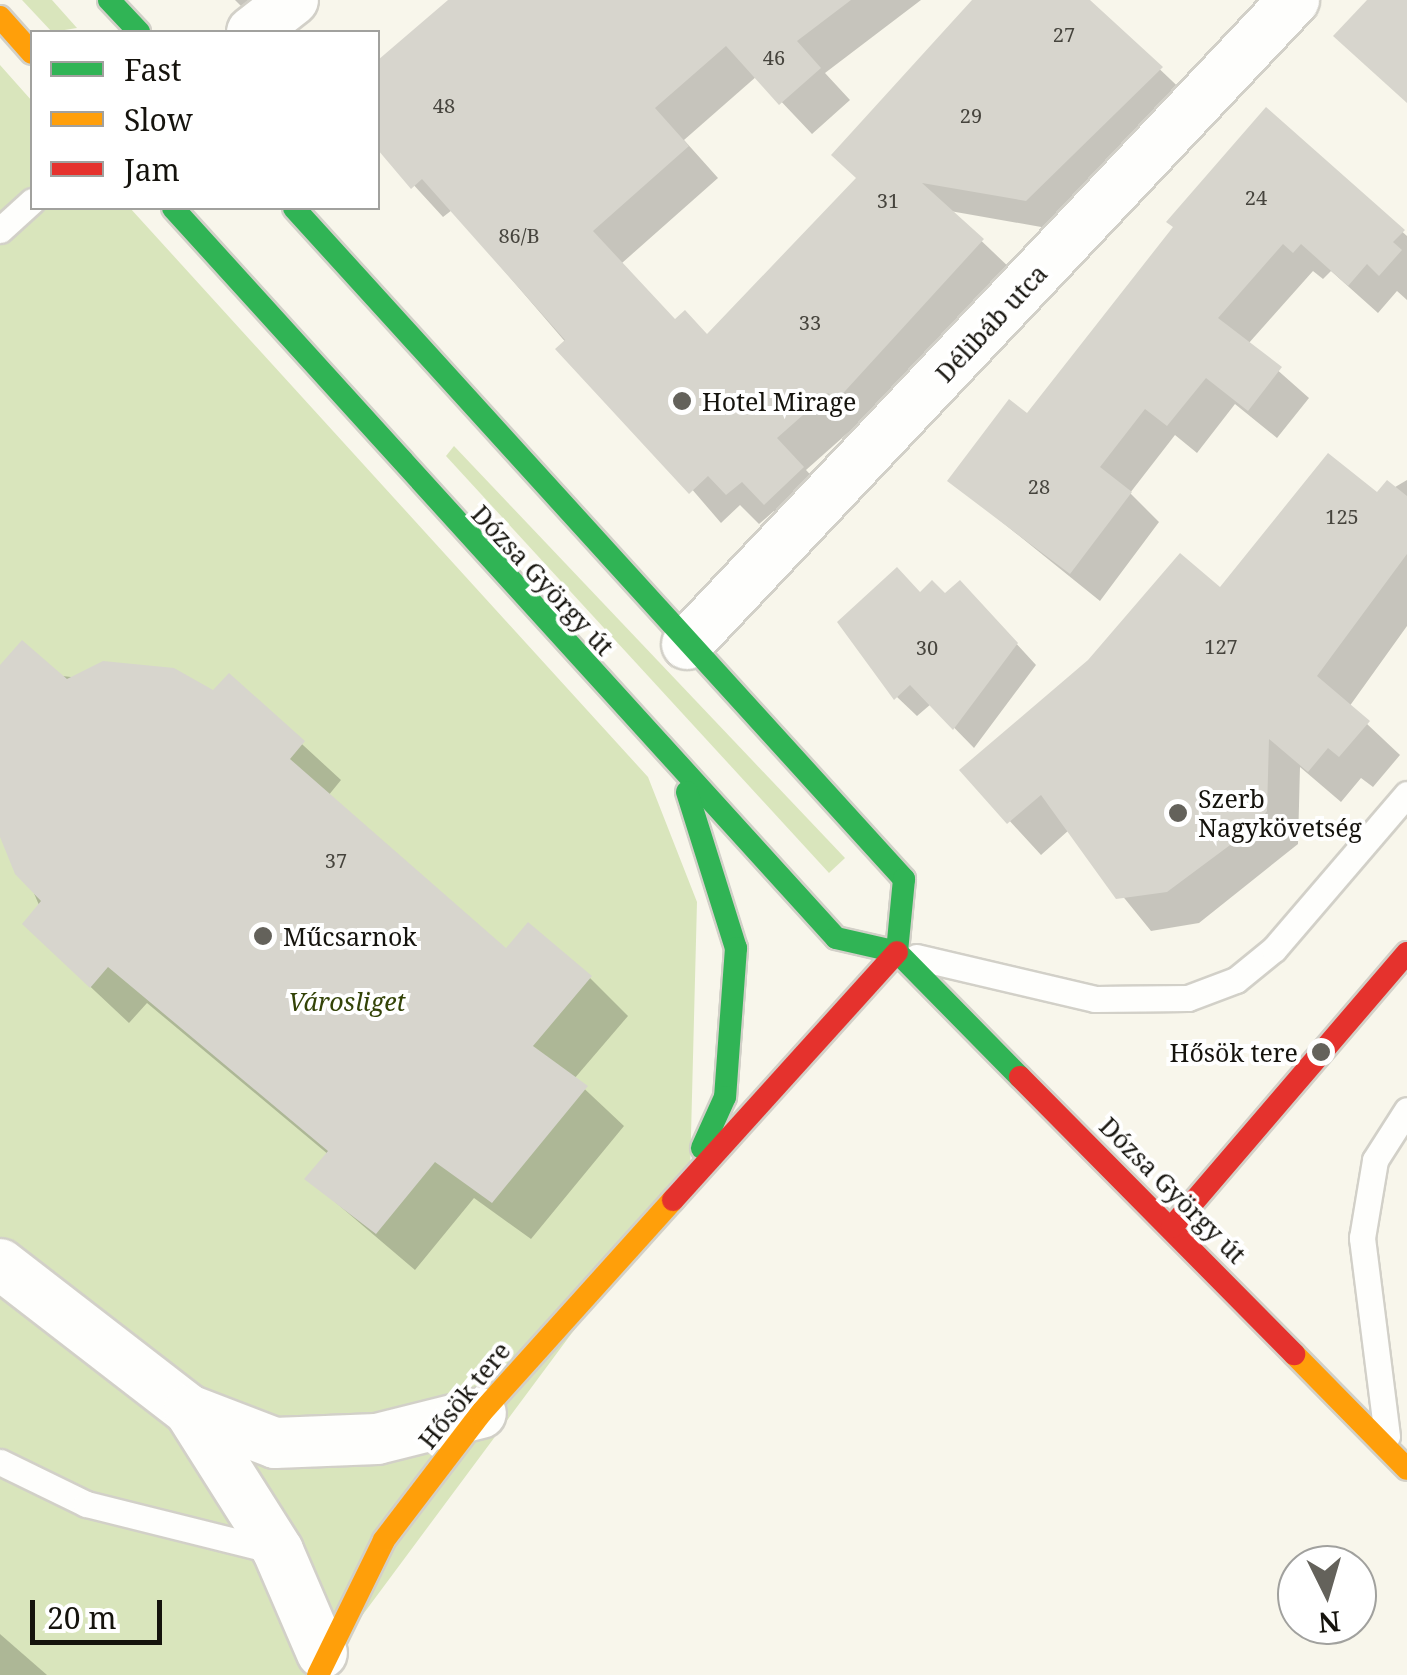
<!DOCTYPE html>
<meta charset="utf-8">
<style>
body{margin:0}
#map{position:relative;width:1407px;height:1675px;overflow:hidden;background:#f8f6eb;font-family:"Noto Serif",serif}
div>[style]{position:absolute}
.green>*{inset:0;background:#d9e5bc}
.shadow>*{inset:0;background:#0003}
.building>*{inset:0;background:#d7d5cd}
.roads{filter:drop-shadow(2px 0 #d2d0c8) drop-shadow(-2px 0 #d2d0c8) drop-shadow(0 2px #d2d0c8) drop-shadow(0 -2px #d2d0c8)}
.lane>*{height:25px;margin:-12.5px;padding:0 12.5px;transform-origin:12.5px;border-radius:12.5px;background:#fefefc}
.street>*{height:50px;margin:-25px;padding:0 25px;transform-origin:25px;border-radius:25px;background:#fefefc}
.fast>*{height:22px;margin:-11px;padding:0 11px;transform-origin:11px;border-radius:11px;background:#30b455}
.slow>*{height:22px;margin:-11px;padding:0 11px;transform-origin:11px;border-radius:11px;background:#ff9f0a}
.jam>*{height:22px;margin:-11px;padding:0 11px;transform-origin:11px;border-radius:11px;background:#e5322d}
.dots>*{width:28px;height:28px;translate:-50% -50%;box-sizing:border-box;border:5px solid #fff;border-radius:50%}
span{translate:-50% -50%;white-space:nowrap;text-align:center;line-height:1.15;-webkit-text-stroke:8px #fff;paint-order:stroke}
.number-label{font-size:20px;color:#46443d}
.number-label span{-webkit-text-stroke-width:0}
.street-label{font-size:25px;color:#15130d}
.poi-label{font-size:25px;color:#15130d}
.left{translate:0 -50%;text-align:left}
.right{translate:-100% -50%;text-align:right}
.park-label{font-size:25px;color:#334307;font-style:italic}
.legend{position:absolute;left:30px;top:30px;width:350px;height:180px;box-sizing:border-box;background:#fff;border:2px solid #a1a19e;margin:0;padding:12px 18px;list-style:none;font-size:30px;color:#15130d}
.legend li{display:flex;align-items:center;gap:20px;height:50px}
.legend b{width:50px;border:2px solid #a1a19e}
.north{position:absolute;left:1277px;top:1545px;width:100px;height:100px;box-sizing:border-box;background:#fff;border:2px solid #a1a19e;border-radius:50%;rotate:175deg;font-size:28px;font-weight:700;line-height:40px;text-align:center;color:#15130d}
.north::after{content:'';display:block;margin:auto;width:35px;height:45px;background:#64625b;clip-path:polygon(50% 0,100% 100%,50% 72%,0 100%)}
.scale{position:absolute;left:30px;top:1600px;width:132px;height:45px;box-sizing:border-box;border:5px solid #15130d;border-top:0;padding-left:12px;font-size:30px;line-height:35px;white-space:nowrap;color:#15130d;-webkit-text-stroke:8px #fff;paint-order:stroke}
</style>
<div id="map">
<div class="green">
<div style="clip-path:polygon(22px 0,52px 0,77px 28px,52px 32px)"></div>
<div style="clip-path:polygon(0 65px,32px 101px,32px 208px,130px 208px,648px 777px,697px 902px,690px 1174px,318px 1675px,0 1675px)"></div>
<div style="clip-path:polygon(454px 446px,845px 858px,829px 873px,446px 456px)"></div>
</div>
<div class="shadow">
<div style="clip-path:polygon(235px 0,277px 0,254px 19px)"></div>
<div style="clip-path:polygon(452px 0,921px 0,825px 73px,850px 100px,812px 134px,757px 76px,684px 140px,718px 178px,622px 263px,676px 322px,708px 337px,858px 179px,975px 0,1087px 0,1191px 99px,1058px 230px,950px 211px,1013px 271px,868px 429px,860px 422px,806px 470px,833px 499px,796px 533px,774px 511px,759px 524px,740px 505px,721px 523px,452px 210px,443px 217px,378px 146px,378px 63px)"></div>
<div style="clip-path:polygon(1266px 111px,1407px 236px,1407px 300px,1397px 291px,1378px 313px,1331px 271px,1323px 279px,1313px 271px,1248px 344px,1309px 398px,1277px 438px,1235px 404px,1197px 453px,1175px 435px,1130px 493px,1159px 522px,1100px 601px,951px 481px,1027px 416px)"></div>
<div style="clip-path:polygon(1407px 480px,1407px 626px,1349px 707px,1400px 755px,1373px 787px,1361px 778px,1341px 802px,1300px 767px,1298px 844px,1199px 923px,1151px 931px,1069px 830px,1041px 855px,963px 770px,1221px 590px)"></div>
<div style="clip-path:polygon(921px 595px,979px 603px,1036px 665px,974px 748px,931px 704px,917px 716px,897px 697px)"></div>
<div style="clip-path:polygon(0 669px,213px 693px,229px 677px,341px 780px,328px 796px,506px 952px,590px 978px,628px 1016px,574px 1079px,624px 1126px,531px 1239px,474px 1198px,415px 1270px,308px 1179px,329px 1155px,147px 1003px,129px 1023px,63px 961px,0 814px)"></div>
<div style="clip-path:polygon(0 1634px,47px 1675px,0 1675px)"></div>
</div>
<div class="building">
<div style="clip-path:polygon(448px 0,851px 0,797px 41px,821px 68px,779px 105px,726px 46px,655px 108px,689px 146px,593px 231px,675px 319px,685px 310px,707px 334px,856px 178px,831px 155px,972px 0,1090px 0,1163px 67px,1026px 201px,922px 183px,984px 239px,836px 401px,828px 393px,777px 438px,804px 467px,764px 505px,742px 482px,726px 495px,708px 476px,689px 494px,555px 349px,565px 340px,422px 179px,411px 189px,378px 150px,378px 60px)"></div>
<div style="clip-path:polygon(1367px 0,1407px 0,1407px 103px,1333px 36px)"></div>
<div style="clip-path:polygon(1266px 107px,1405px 230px,1393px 242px,1402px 250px,1379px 276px,1367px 264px,1348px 286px,1301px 244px,1293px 253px,1283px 244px,1218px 318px,1282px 367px,1248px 411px,1206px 378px,1167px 426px,1145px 409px,1100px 467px,1132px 492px,1070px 574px,947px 481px,1009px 399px,1027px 413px,1173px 227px,1166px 222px)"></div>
<div style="clip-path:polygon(1328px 453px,1377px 492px,1387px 480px,1407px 496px,1407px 554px,1317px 676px,1370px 721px,1339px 757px,1328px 748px,1308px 772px,1269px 739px,1267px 811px,1257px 825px,1167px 892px,1116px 899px,1041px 795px,1007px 824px,959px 770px,1088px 660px,1180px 553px,1220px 587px)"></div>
<div style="clip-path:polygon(897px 567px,920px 592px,932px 580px,945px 593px,960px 580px,1018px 643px,953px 730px,910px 685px,894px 700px,837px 622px)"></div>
<div style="clip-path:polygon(22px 640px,67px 679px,103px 661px,174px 668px,213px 690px,229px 673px,305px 741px,290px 759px,506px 948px,528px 922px,592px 976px,533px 1046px,588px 1086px,492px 1203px,435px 1162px,376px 1234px,304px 1179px,328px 1151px,108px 967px,90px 988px,22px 924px,41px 901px,15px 874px,0 837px,0 665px)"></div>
</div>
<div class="roads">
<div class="lane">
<div style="left:0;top:230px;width:43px;rotate:-42.2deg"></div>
<div style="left:916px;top:957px;width:184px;rotate:13.2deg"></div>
<div style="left:1095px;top:999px;width:93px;rotate:-0.6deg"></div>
<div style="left:1188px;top:998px;width:51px;rotate:-20.6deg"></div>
<div style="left:1236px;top:980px;width:49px;rotate:-39.2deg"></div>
<div style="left:1274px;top:949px;width:204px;rotate:-49.4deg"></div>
<div style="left:1387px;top:1436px;width:200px;rotate:-97.2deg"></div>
<div style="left:1362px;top:1238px;width:79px;rotate:-80.5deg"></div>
<div style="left:1375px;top:1160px;width:59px;rotate:-57.4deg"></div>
<div style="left:0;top:1462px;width:96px;rotate:26deg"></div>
<div style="left:86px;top:1504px;width:194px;rotate:14deg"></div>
</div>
<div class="street">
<div style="left:252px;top:32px;width:52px;rotate:-38deg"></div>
<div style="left:687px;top:644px;width:885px;rotate:-46.69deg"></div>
<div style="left:0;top:1264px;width:239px;rotate:37.7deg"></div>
<div style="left:189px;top:1410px;width:92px;rotate:21deg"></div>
<div style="left:275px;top:1443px;width:102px;rotate:-2.2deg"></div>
<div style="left:377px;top:1439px;width:107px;rotate:-14deg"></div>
<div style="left:189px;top:1410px;width:167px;rotate:57.7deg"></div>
<div style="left:278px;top:1551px;width:111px;rotate:66.7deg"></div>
</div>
<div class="fast">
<div style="left:109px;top:0;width:44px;rotate:46.8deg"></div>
<div style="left:173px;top:208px;width:986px;rotate:47.75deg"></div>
<div style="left:836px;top:938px;width:63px;rotate:12.9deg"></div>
<div style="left:897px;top:952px;width:175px;rotate:45.5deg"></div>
<div style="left:294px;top:208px;width:907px;rotate:47.73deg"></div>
<div style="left:904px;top:879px;width:73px;rotate:95.5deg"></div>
<div style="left:687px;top:792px;width:164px;rotate:72.6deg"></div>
<div style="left:736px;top:948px;width:149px;rotate:94.2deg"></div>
<div style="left:725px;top:1097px;width:56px;rotate:114.3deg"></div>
</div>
<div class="slow">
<div style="left:0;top:17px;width:48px;rotate:48.4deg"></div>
<div style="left:1294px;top:1354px;width:161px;rotate:45.5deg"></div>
<div style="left:318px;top:1675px;width:150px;rotate:-63.9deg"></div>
<div style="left:384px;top:1540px;width:160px;rotate:-52.6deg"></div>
<div style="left:481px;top:1413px;width:287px;rotate:-48deg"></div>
</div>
<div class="jam">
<div style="left:1020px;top:1077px;width:390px;rotate:45.3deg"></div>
<div style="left:673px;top:1200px;width:334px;rotate:-47.9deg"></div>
<div style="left:1172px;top:1227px;width:361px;rotate:-49.4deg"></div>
</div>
</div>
<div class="dots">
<div style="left:682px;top:401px;background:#64625b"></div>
<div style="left:1178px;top:813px;background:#64625b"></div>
<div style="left:263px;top:936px;background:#64625b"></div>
<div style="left:1321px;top:1052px;background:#64625b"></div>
</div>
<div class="number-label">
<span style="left:1064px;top:34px">27</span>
<span style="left:774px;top:57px">46</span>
<span style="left:444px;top:105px">48</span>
<span style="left:971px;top:115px">29</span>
<span style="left:1256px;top:197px">24</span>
<span style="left:888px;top:200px">31</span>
<span style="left:519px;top:235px">86/B</span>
<span style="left:810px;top:322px">33</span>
<span style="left:1039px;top:486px">28</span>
<span style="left:1342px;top:516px">125</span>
<span style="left:1221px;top:646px">127</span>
<span style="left:927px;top:647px">30</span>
<span style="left:336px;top:860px">37</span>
</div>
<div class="street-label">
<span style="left:991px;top:323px;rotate:-47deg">Délibáb utca</span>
<span style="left:543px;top:580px;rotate:47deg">Dózsa György út</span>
<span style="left:1173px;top:1190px;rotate:45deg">Dózsa György út</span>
<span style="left:464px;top:1395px;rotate:-51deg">Hősök tere</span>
</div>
<div class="poi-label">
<span class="left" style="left:702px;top:401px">Hotel Mirage</span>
<span class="left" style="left:1198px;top:813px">Szerb<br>Nagykövetség</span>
<span class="left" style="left:283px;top:936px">Műcsarnok</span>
<span class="right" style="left:1298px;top:1052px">Hősök tere</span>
</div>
<div class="park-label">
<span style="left:347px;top:1001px">Városliget</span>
</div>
<ul class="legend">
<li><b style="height:12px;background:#30b455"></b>Fast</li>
<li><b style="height:12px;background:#ff9f0a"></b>Slow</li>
<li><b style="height:12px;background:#e5322d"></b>Jam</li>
</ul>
<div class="north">N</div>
<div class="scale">20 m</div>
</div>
